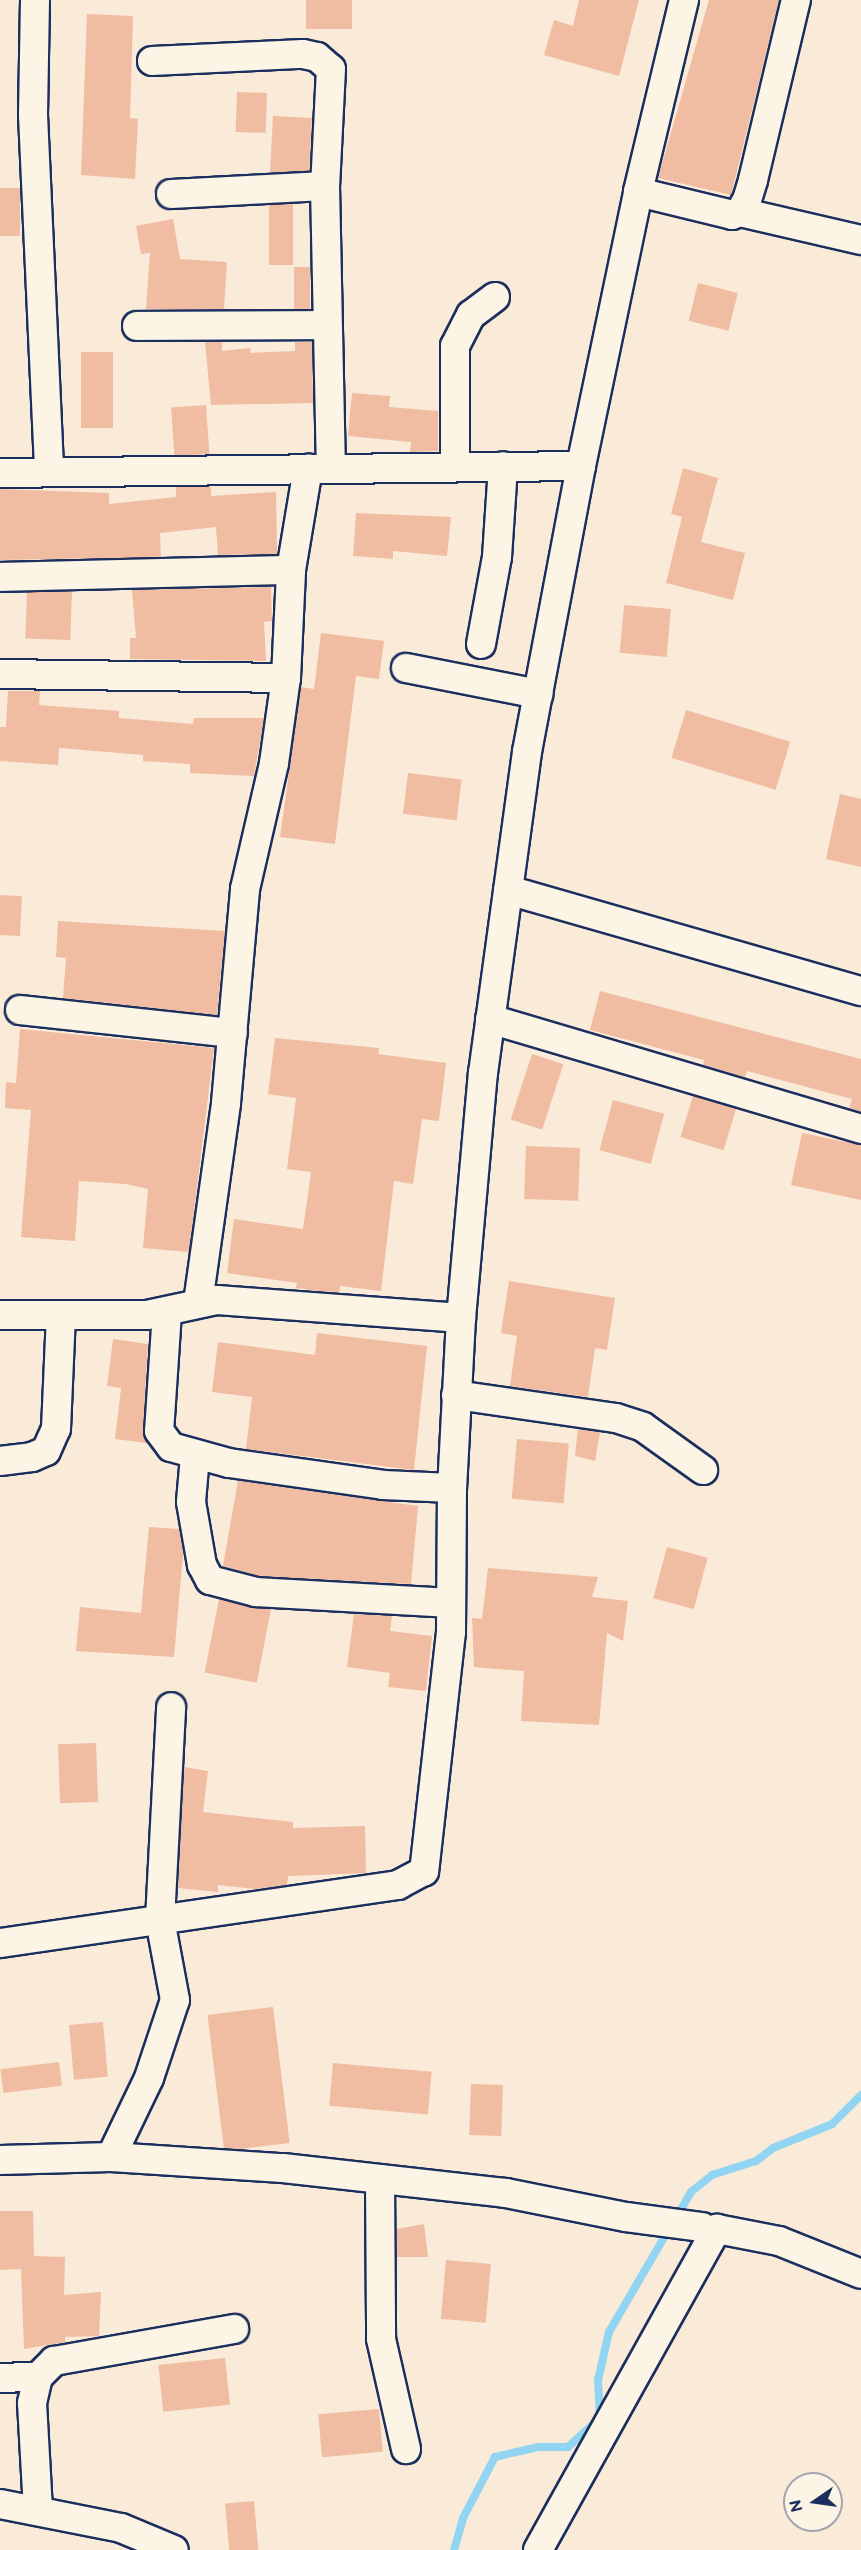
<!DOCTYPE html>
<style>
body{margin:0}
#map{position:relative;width:861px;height:2550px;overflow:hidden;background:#faead8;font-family:"Balsamiq Sans",sans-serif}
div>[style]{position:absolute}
.stream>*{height:8px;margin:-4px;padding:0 4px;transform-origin:4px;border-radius:4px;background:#92d5f3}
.building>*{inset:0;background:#f0bca2;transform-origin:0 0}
.roads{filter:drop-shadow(2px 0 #1b2f5e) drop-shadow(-2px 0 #1b2f5e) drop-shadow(0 2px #1b2f5e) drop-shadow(0 -2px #1b2f5e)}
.minor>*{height:28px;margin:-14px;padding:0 14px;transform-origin:14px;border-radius:14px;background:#fcf5e5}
span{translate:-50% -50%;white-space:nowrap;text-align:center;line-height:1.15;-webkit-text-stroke:6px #fcf5e5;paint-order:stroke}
.north{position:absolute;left:783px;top:2472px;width:60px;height:60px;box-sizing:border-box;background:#fcf5e5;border:2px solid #a2a6af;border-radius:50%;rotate:257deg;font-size:16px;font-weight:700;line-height:24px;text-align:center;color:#1b2f5e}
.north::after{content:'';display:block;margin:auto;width:21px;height:27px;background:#1b2f5e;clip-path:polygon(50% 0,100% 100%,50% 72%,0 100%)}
</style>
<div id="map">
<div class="stream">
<div style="left:676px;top:2218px;width:30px;rotate:-60deg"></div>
<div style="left:691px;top:2192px;width:27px;rotate:-39deg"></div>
<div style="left:712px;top:2175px;width:46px;rotate:-17.7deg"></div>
<div style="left:756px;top:2161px;width:21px;rotate:-37deg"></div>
<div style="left:773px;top:2148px;width:64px;rotate:-22.1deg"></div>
<div style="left:832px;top:2124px;width:41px;rotate:-45deg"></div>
<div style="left:454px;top:2550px;width:33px;rotate:-74deg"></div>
<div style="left:463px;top:2518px;width:69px;rotate:-62.3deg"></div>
<div style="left:495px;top:2457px;width:44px;rotate:-13.1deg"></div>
<div style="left:538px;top:2447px;width:30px"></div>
<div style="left:568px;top:2447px;width:43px;rotate:-42.2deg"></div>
<div style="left:600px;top:2418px;width:38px;rotate:-93deg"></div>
<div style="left:598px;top:2380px;width:49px;rotate:-77.1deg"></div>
<div style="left:609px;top:2332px;width:119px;rotate:-59.8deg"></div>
</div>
<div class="building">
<div style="left:306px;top:0;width:46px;height:29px"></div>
<div style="clip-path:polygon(579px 0,639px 0,619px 76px,544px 55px,554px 20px,573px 26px)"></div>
<div style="clip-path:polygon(709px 0,779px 0,731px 195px,658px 178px)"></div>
<div style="clip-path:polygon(87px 14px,133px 16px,130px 118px,138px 119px,135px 179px,81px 175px)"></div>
<div style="left:237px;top:92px;width:30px;height:40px;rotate:2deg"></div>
<div style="left:273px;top:116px;width:39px;height:56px;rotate:3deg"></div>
<div style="left:0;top:188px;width:20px;height:48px"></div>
<div style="left:293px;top:204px;width:61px;height:24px;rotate:90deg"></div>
<div style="clip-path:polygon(173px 219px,180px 259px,227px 262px,224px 309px,146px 309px,150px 253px,141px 254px,136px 226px)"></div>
<div style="left:294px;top:267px;width:16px;height:42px"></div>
<div style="left:698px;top:283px;width:41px;height:39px;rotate:14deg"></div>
<div style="clip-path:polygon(205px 342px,222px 342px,222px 351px,250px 348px,251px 353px,295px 351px,295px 342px,312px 342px,313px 403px,211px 405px)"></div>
<div style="left:81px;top:352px;width:32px;height:76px"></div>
<div style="clip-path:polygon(352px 393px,390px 396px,389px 407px,438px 411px,438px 451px,410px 452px,411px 442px,348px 436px)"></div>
<div style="left:206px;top:405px;width:49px;height:35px;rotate:86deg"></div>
<div style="clip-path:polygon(683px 468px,718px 478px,701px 542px,745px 553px,733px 600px,666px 583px,682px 517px,671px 514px)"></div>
<div style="clip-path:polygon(176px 487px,211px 487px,211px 496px,276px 492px,277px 554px,218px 555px,216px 527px,160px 533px,161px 557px,0 560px,0 489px,109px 493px,109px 504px,176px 497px)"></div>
<div style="clip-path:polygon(356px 513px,451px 517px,447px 556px,393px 551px,393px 559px,353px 556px)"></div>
<div style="clip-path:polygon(271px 587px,272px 621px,264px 622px,266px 661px,130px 659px,130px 638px,136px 638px,132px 590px)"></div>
<div style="left:72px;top:592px;width:48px;height:45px;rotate:92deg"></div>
<div style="left:624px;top:605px;width:47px;height:48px;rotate:5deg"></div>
<div style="clip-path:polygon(321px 633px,384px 641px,379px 679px,356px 676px,335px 844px,280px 837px,301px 687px,314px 689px)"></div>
<div style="clip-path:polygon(8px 691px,40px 691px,39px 705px,119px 711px,119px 718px,193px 724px,194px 718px,264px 718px,254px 776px,190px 773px,190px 764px,143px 761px,143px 755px,59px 748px,58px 765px,0 761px,0 727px,6px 727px)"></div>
<div style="left:686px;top:710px;width:109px;height:50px;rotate:17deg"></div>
<div style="left:408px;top:773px;width:54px;height:41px;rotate:7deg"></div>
<div style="clip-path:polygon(840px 794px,861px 799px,861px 867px,826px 859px)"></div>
<div style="left:0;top:895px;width:22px;height:40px;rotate:3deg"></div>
<div style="clip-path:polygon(58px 921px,225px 931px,217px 1015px,63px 998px,66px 958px,56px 957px)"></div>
<div style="clip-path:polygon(600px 991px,861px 1059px,861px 1112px,849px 1108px,852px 1099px,747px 1071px,745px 1077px,703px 1065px,704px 1060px,590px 1030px)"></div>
<div style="clip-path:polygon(20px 1029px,214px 1048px,189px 1252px,143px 1248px,148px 1189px,126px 1184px,79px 1181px,75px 1241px,21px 1237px,31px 1110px,5px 1108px,6px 1082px,16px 1083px)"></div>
<div style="clip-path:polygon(275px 1038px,379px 1048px,378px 1054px,446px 1063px,439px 1121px,422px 1119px,413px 1184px,394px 1181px,381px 1291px,340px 1286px,339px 1292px,320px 1291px,296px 1288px,297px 1283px,227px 1273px,234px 1219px,303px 1229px,311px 1172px,287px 1169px,296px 1098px,268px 1094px)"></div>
<div style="left:532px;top:1054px;width:33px;height:69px;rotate:18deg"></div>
<div style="left:693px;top:1096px;width:45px;height:43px;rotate:17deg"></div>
<div style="left:613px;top:1100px;width:53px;height:52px;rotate:15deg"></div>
<div style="clip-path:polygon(802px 1133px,861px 1145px,861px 1200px,791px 1185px)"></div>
<div style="left:526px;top:1146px;width:54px;height:53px;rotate:2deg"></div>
<div style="clip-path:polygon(509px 1281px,615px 1298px,607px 1350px,595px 1348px,588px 1397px,510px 1386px,517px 1336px,501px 1333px)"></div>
<div style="clip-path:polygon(317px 1333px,427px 1346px,414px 1470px,246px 1449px,252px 1397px,212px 1392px,218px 1342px,315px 1355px)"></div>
<div style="clip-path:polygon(113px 1339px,148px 1344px,143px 1430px,147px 1443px,115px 1439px,121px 1388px,107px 1386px)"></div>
<div style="clip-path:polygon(578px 1429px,600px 1432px,595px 1461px,575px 1456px)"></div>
<div style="left:517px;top:1439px;width:52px;height:60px;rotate:5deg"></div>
<div style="clip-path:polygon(238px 1481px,418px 1506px,411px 1584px,259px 1576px,223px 1566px)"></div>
<div style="clip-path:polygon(149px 1527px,179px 1529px,183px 1554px,174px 1657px,76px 1651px,80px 1607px,141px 1613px)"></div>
<div style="left:667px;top:1547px;width:42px;height:53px;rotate:15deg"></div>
<div style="clip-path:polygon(488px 1568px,598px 1577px,592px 1597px,628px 1601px,623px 1641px,607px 1633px,599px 1725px,521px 1721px,524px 1671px,474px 1667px,472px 1618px,482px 1619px)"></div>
<div style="left:219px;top:1599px;width:53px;height:75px;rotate:11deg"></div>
<div style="clip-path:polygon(354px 1614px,392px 1616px,390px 1631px,432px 1636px,426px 1691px,388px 1687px,390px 1673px,347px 1667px)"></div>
<div style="left:96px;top:1743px;width:59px;height:38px;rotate:88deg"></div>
<div style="clip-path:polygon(184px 1767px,208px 1771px,203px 1812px,293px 1822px,293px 1828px,365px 1826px,366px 1873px,288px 1876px,287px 1885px,255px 1889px,218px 1885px,218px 1892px,178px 1888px)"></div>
<div style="left:273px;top:2007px;width:137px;height:66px;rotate:83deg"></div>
<div style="left:103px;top:2022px;width:55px;height:34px;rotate:85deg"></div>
<div style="left:59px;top:2062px;width:24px;height:59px;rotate:83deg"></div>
<div style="left:333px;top:2063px;width:99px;height:43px;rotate:5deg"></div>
<div style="left:471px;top:2084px;width:32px;height:51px;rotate:2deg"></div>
<div style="clip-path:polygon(0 2211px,33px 2211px,34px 2256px,65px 2257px,64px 2295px,101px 2292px,99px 2336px,65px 2337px,65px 2342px,24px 2349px,21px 2269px,0 2270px)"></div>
<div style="clip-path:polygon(424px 2224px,428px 2257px,397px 2257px,397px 2229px)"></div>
<div style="left:446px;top:2260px;width:45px;height:59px;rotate:5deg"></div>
<div style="left:225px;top:2358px;width:47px;height:67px;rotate:84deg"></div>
<div style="left:379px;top:2409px;width:43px;height:61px;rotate:85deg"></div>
<div style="left:254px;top:2501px;width:49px;height:29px;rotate:85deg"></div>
</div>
<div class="roads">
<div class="minor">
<div style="left:35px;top:0;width:115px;rotate:91deg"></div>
<div style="left:33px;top:115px;width:357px;rotate:87.4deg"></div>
<div style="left:684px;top:0;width:197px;rotate:103.5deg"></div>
<div style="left:638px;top:192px;width:97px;rotate:13.7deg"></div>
<div style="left:732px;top:215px;width:9px;rotate:-21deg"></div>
<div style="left:740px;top:212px;width:14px;rotate:-60deg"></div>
<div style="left:747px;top:200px;width:21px;rotate:-73deg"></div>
<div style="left:753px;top:180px;width:185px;rotate:-76.6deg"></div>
<div style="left:152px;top:61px;width:151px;rotate:-2.7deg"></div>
<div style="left:303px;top:54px;width:14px;rotate:12deg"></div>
<div style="left:317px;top:57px;width:18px;rotate:41deg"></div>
<div style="left:331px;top:69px;width:117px;rotate:92.9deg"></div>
<div style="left:325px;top:186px;width:282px;rotate:88.8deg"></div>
<div style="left:171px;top:194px;width:154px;rotate:-3deg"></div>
<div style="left:740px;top:212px;width:124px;rotate:13deg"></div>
<div style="left:137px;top:326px;width:190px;rotate:-0.3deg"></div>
<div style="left:581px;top:466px;width:280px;rotate:-78.2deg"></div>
<div style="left:455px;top:467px;width:121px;rotate:-90deg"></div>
<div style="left:455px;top:346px;width:35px;rotate:-63deg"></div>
<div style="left:471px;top:315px;width:30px;rotate:-37deg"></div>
<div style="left:0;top:473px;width:581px;rotate:-0.69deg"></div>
<div style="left:581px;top:466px;width:291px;rotate:100.7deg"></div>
<div style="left:527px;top:752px;width:323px;rotate:97.8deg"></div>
<div style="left:483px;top:1072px;width:247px;rotate:95.1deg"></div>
<div style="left:461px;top:1318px;width:170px;rotate:93deg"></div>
<div style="left:452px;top:1488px;width:144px;rotate:90.4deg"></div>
<div style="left:451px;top:1632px;width:241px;rotate:96.4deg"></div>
<div style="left:424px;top:1871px;width:30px;rotate:152deg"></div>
<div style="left:398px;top:1885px;width:402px;rotate:171.7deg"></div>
<div style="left:0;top:577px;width:291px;rotate:-1.4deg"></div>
<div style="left:481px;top:644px;width:88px;rotate:-79.6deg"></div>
<div style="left:497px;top:557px;width:91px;rotate:-86.2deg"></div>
<div style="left:406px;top:668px;width:135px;rotate:11.1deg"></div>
<div style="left:0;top:674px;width:286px;rotate:0.8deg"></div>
<div style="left:508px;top:890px;width:367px;rotate:16deg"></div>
<div style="left:20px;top:1010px;width:214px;rotate:6.2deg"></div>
<div style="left:490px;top:1019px;width:387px;rotate:16.5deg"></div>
<div style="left:198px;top:1303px;width:202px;rotate:-82deg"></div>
<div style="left:226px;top:1103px;width:215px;rotate:-84.9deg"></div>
<div style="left:245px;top:889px;width:129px;rotate:-77deg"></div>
<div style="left:274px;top:763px;width:86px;rotate:-82deg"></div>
<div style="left:286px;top:678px;width:108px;rotate:-87.3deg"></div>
<div style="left:291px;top:570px;width:103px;rotate:-80.5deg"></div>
<div style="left:167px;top:1312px;width:119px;rotate:93.8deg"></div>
<div style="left:159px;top:1431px;width:20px;rotate:53deg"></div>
<div style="left:171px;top:1447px;width:60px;rotate:15.4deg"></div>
<div style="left:229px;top:1463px;width:156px;rotate:8.1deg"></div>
<div style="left:383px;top:1485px;width:69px;rotate:2.5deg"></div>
<div style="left:0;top:1315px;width:147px"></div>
<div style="left:147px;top:1315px;width:72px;rotate:-12.1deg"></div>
<div style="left:217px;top:1300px;width:245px;rotate:4.2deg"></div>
<div style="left:456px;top:1395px;width:162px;rotate:8.2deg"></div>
<div style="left:616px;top:1418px;width:28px;rotate:18deg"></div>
<div style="left:643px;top:1427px;width:74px;rotate:35.6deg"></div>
<div style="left:195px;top:1456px;width:46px;rotate:95deg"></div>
<div style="left:191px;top:1502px;width:64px;rotate:80.1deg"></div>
<div style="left:202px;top:1565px;width:17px;rotate:62deg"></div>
<div style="left:210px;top:1580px;width:48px;rotate:14.6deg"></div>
<div style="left:256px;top:1592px;width:195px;rotate:3.2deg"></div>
<div style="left:0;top:1461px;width:32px;rotate:-7deg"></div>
<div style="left:32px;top:1457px;width:15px;rotate:-23deg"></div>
<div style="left:46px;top:1451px;width:24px;rotate:-66deg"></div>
<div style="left:56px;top:1429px;width:113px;rotate:-87.5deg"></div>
<div style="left:111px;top:2157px;width:88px;rotate:-64.3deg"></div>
<div style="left:149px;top:2078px;width:82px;rotate:-71.6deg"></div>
<div style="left:175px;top:2000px;width:81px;rotate:-100.6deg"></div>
<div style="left:160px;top:1920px;width:213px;rotate:-87deg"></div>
<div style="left:0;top:2160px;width:111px;rotate:-1.5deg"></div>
<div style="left:111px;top:2157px;width:172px;rotate:3.7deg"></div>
<div style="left:283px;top:2168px;width:224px;rotate:6.4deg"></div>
<div style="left:506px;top:2193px;width:122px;rotate:11.3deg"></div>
<div style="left:626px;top:2217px;width:77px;rotate:7.5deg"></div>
<div style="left:380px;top:2179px;width:160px;rotate:89.6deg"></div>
<div style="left:381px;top:2339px;width:113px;rotate:77.2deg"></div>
<div style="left:0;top:2378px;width:38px;rotate:-2deg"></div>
<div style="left:0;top:2504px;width:123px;rotate:11.2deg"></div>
<div style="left:121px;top:2528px;width:57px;rotate:22.5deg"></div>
<div style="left:38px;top:2510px;width:107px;rotate:-93.2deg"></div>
<div style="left:32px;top:2403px;width:27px;rotate:-77deg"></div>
<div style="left:38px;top:2377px;width:23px;rotate:-45deg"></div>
<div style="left:54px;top:2361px;width:183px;rotate:-10.1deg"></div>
<div style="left:538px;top:2550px;width:368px;rotate:-60.9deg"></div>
<div style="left:717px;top:2229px;width:63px;rotate:11deg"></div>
<div style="left:779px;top:2241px;width:88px;rotate:21.9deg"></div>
</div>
</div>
<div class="north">N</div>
</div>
